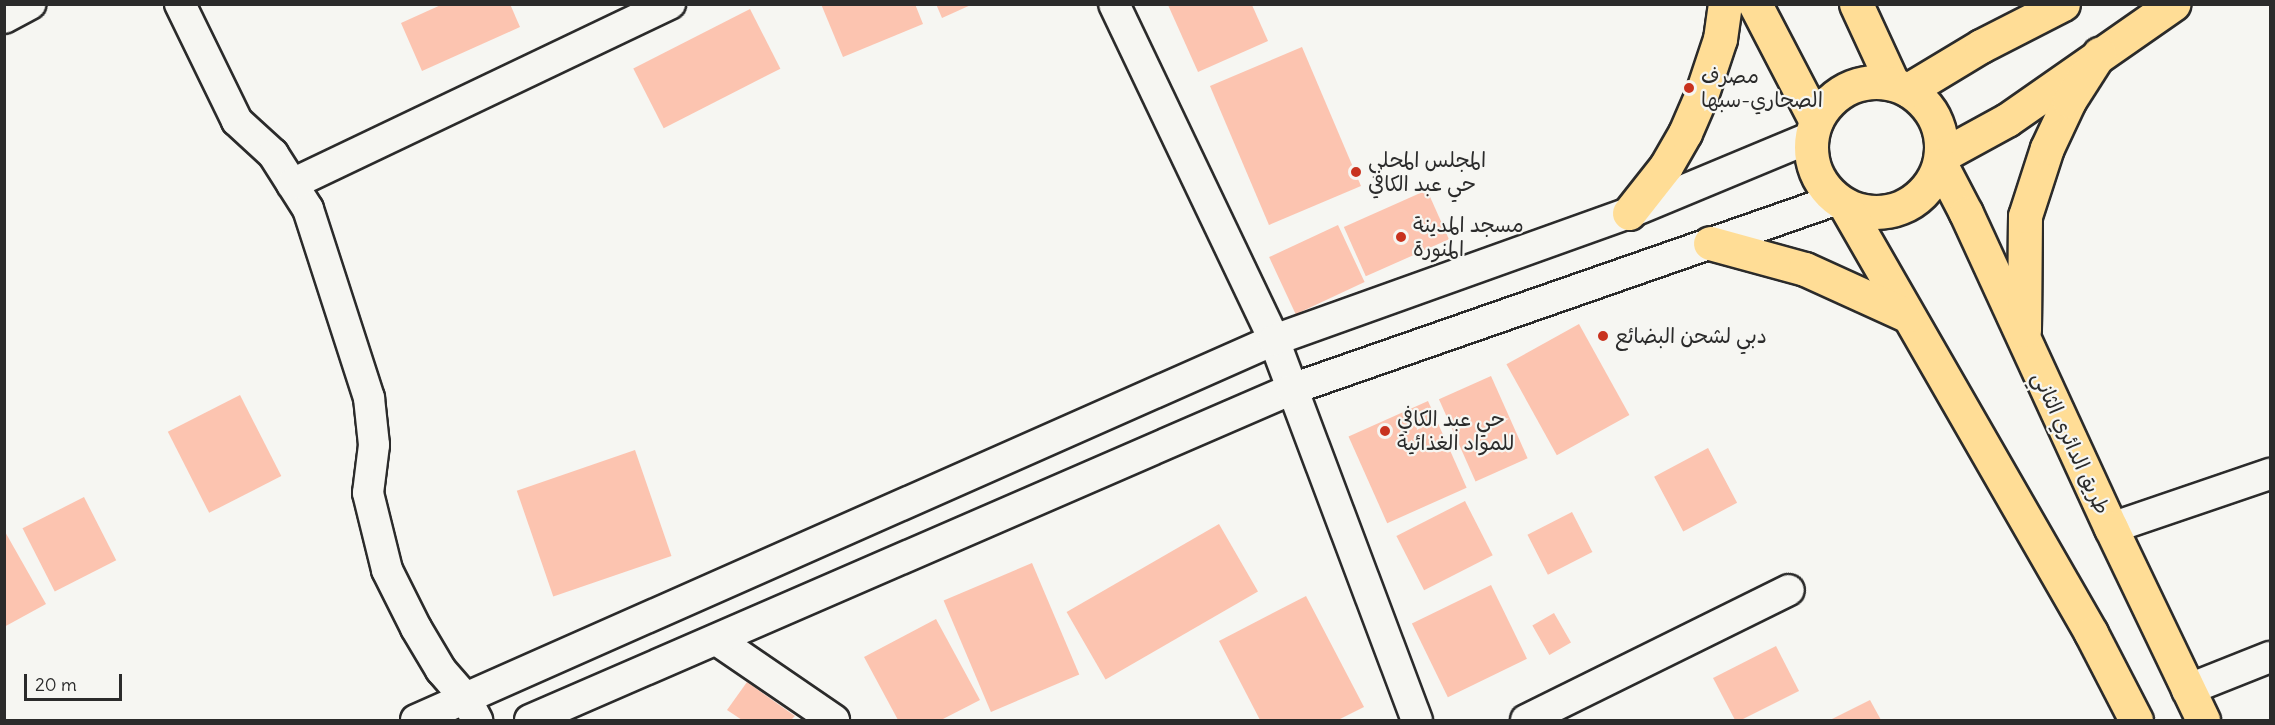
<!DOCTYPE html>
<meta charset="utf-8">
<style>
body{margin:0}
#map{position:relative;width:2275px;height:725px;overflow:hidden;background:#f6f6f2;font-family:Delius,"Playpen Sans Arabic",sans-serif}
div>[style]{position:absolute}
.building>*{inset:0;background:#fcc4b0;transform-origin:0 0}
.roads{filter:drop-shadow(2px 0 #2b2b2b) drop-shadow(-2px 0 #2b2b2b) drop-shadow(0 2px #2b2b2b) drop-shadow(0 -2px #2b2b2b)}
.street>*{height:30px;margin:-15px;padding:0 15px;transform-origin:15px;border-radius:15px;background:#f6f6f2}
.primary>*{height:33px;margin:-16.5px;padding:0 16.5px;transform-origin:16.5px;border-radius:16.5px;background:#ffdd96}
.primary>.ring{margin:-16.5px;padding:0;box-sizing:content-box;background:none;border:33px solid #ffdd96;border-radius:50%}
.dots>*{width:16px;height:16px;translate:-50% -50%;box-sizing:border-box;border:3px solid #f6f6f2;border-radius:50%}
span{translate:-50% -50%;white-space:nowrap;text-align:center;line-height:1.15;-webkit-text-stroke:4.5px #f6f6f2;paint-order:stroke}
.poi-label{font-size:21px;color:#2b2b2b}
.left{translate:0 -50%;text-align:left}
.street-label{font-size:21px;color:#2b2b2b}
.frame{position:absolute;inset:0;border:6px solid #2b2b2b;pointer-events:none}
.scale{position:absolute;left:24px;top:674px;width:98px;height:27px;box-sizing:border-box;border:3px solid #2b2b2b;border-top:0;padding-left:8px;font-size:18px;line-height:21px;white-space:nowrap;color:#2b2b2b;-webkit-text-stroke:4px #f6f6f2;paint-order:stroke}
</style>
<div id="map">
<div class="building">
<div style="clip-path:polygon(443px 4px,510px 4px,520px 27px,422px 71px,401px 23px)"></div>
<div style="clip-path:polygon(821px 4px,915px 4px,923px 24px,843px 57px)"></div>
<div style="clip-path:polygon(936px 4px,973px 4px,942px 18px)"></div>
<div style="clip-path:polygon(1168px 5px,1252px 5px,1268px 41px,1198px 72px)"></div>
<div style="left:750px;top:9px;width:67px;height:131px;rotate:63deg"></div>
<div style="left:1302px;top:47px;width:151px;height:100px;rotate:67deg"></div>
<div style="left:1427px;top:190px;width:54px;height:91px;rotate:66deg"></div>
<div style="left:1338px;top:225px;width:63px;height:76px;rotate:65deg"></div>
<div style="left:1579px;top:324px;width:104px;height:83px;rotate:61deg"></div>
<div style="left:1491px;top:376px;width:90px;height:57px;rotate:66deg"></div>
<div style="left:240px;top:395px;width:91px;height:81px;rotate:63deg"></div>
<div style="left:1428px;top:401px;width:95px;height:87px;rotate:66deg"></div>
<div style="left:1708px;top:448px;width:62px;height:61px;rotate:62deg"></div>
<div style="left:635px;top:450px;width:112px;height:125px;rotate:71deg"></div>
<div style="left:84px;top:497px;width:71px;height:69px;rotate:63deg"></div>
<div style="left:1465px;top:501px;width:61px;height:77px;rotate:63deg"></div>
<div style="left:1572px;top:512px;width:45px;height:50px;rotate:63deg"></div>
<div style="left:1219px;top:524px;width:78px;height:176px;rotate:60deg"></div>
<div style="clip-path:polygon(4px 530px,46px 604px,4px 627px)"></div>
<div style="left:1032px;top:563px;width:121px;height:96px;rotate:67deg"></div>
<div style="left:1491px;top:585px;width:82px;height:88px;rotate:64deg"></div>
<div style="clip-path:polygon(1306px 596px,1364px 707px,1338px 720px,1260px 720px,1219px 641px)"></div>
<div style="left:1554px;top:613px;width:34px;height:25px;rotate:60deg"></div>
<div style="clip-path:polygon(936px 619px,980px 700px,941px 720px,898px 720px,864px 657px)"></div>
<div style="clip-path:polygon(1776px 646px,1799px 691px,1741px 720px,1735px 720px,1713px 678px)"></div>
<div style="clip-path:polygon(747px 682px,795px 716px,791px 720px,742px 720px,727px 710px)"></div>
<div style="clip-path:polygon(1870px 700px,1881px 720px,1830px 720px)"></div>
</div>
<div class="roads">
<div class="street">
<div style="left:180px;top:4px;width:130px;rotate:64deg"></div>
<div style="left:237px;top:121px;width:49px;rotate:42.5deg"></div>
<div style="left:273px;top:154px;width:65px;rotate:57.5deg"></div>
<div style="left:308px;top:209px;width:199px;rotate:72.1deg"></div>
<div style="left:369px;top:398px;width:47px;rotate:83.9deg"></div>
<div style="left:374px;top:445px;width:48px;rotate:97.1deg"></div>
<div style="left:368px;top:493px;width:79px;rotate:76.1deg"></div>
<div style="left:387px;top:570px;width:65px;rotate:63.4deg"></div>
<div style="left:416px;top:628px;width:49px;rotate:59.2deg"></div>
<div style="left:441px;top:670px;width:38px;rotate:49deg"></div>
<div style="left:466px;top:699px;width:24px;rotate:62deg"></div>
<div style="left:1114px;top:4px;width:372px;rotate:64.5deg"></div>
<div style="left:1274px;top:340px;width:406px;rotate:69.4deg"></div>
<div style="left:4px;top:18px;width:30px;rotate:-28deg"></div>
<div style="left:292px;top:184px;width:419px;rotate:-25.5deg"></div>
<div style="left:2111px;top:528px;width:168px;rotate:-18.8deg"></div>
<div style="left:717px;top:640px;width:142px;rotate:34.4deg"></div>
<div style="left:2187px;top:690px;width:89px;rotate:-21.7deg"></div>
<div style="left:416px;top:720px;width:938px;rotate:-23.89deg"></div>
<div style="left:1274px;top:340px;width:377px;rotate:-19.7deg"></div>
<div style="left:1629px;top:213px;width:198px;rotate:-22.6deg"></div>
<div style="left:530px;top:720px;width:831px;rotate:-23.48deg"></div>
<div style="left:1292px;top:389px;width:575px;rotate:-19.19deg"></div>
<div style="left:1526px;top:720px;width:293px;rotate:-26.3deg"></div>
</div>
<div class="primary">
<div style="left:1755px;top:4px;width:132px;rotate:62.5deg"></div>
<div style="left:1856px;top:4px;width:88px;rotate:65.2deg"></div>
<div class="ring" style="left:1811px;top:82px;width:97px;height:97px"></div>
<div style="left:1908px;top:90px;width:85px;rotate:-31.1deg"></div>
<div style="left:1981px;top:46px;width:92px;rotate:-27.1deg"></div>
<div style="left:1941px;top:156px;width:75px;rotate:-28.6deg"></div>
<div style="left:2007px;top:120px;width:203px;rotate:-34.9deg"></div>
<div style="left:1941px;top:165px;width:54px;rotate:62.5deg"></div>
<div style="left:1966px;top:213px;width:347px;rotate:65.3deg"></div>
<div style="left:2111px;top:528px;width:213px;rotate:64.4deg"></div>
<div style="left:1845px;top:205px;width:494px;rotate:60.1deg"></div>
<div style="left:2091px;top:633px;width:98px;rotate:62.7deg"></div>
<div style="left:1629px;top:213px;width:60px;rotate:-51.8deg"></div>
<div style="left:1666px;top:166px;width:38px;rotate:-60deg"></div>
<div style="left:1685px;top:133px;width:40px;rotate:-66.6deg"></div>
<div style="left:1701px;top:96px;width:60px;rotate:-71.6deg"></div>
<div style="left:1720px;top:39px;width:35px;rotate:-82deg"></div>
<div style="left:1710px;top:243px;width:98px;rotate:15.3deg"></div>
<div style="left:1805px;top:269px;width:113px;rotate:24.5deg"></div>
<div style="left:2024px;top:330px;width:114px;rotate:-89.5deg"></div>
<div style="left:2025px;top:216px;width:71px;rotate:-72.1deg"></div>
<div style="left:2047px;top:148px;width:52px;rotate:-64.9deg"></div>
<div style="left:2069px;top:101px;width:56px;rotate:-57.4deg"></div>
</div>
</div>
<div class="dots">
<div style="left:1689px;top:88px;background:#c8321e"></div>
<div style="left:1356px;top:172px;background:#c8321e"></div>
<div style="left:1401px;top:237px;background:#c8321e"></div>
<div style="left:1603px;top:336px;background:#c8321e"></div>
<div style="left:1385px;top:431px;background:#c8321e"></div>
</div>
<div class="poi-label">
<span class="left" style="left:1701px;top:88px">مصرف<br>الصحاري-سبها</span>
<span class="left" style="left:1368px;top:172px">المجلس المحلي<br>حي عبد الكافي</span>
<span class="left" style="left:1413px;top:237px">مسجد المدينة<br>المنورة</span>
<span class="left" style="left:1615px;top:336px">دبي لشحن البضائع</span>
<span class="left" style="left:1397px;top:431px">حي عبد الكافي<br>للمواد الغذائية</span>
</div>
<div class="street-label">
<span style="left:2071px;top:443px;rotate:65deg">طريق الدائري الثاني</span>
</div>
<div class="frame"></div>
<div class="scale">20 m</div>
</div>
